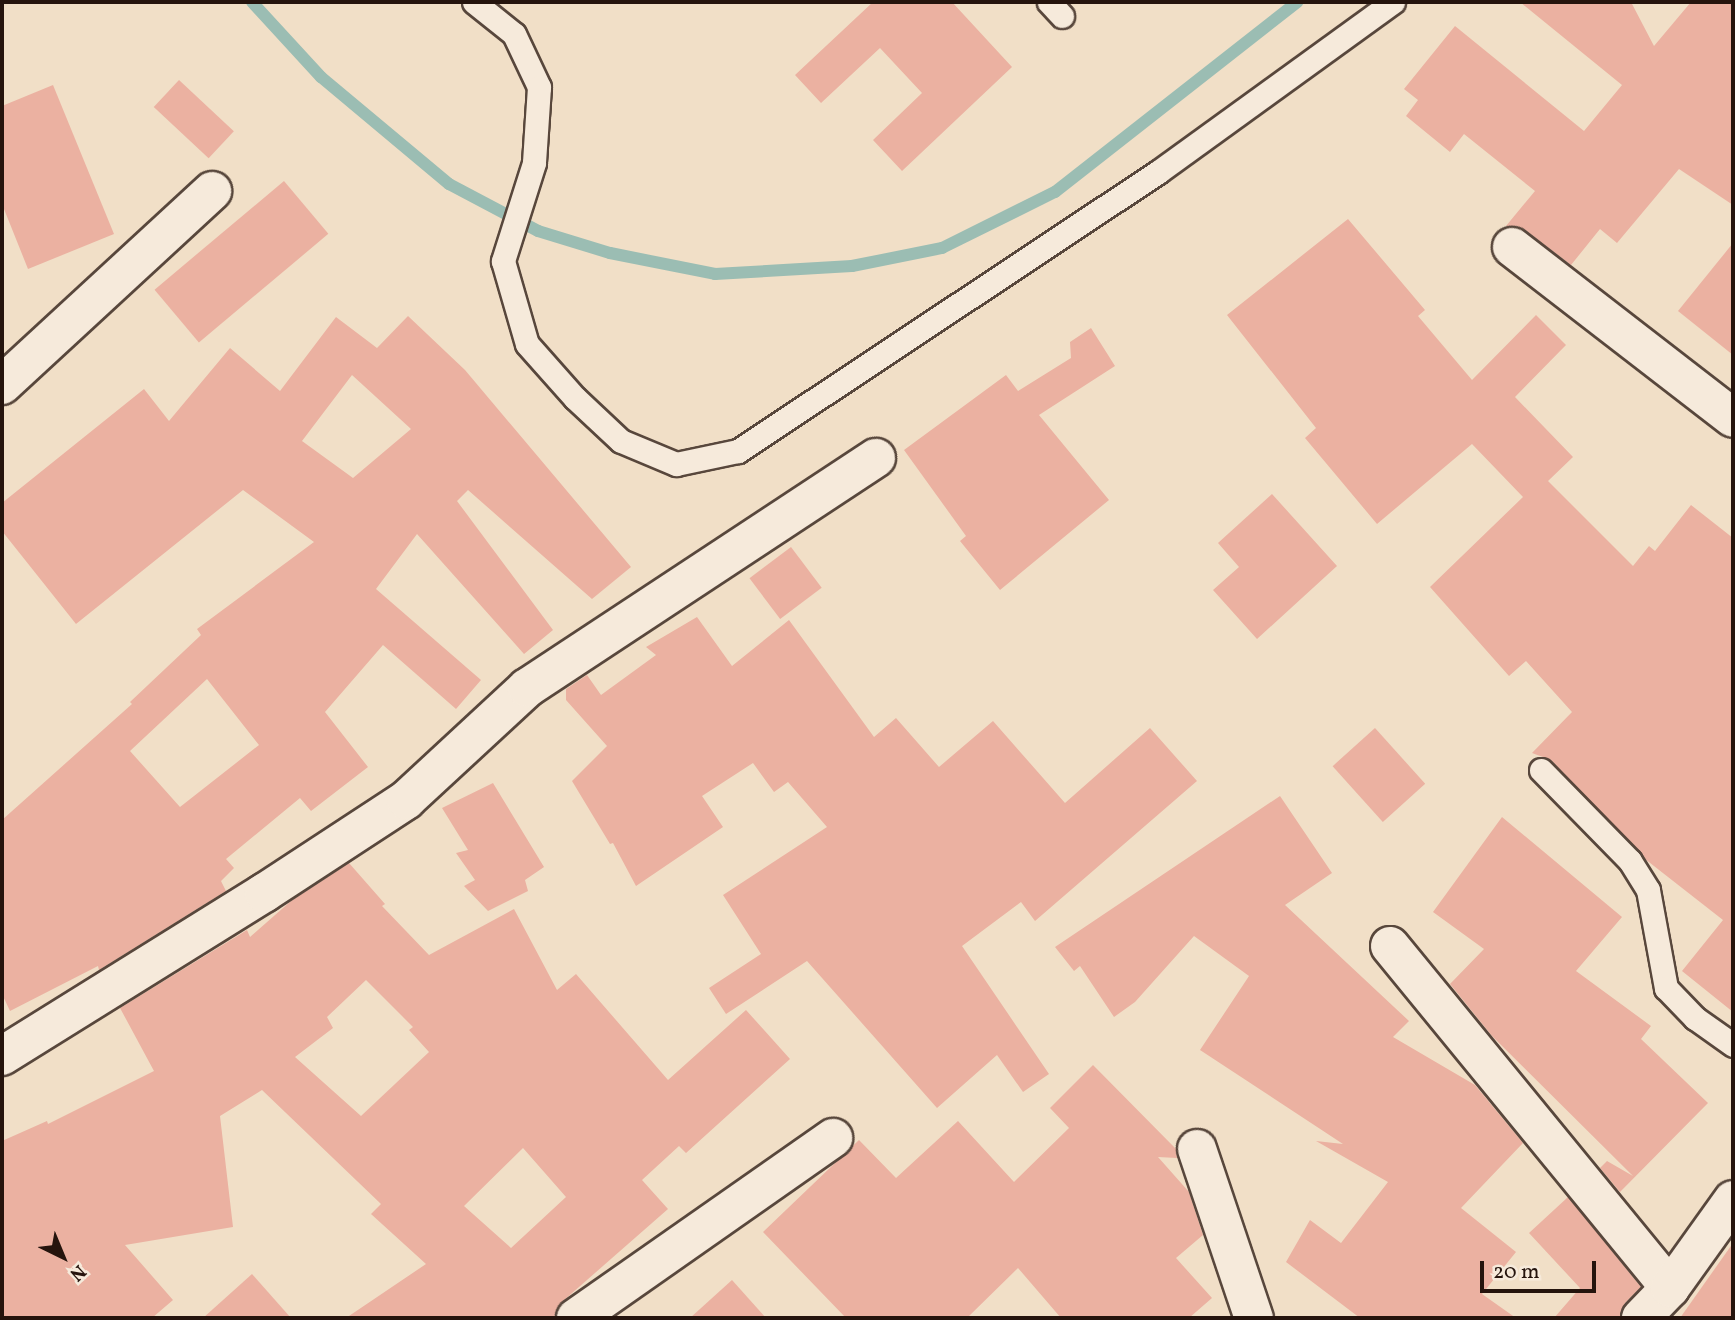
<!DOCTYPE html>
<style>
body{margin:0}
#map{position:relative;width:1735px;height:1320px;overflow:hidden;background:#f1dfc7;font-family:Vollkorn,serif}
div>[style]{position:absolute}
.stream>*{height:12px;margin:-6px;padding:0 6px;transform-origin:6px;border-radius:6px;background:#9bbdb3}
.building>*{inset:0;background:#ebb1a1;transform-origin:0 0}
.roads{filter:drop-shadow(2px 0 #58473c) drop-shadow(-2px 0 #58473c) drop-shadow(0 2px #58473c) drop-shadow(0 -2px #58473c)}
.lane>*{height:23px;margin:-11.5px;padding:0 11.5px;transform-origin:11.5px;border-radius:11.5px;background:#f6eadb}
.street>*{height:38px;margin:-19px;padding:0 19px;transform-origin:19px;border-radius:19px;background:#f6eadb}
span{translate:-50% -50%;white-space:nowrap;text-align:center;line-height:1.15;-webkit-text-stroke:5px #f6eadb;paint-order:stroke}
.frame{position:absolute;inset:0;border:4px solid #25140d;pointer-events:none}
.north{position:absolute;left:28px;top:1222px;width:70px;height:70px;-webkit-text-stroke:5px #f6eadb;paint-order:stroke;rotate:137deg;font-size:19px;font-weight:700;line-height:28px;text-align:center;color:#25140d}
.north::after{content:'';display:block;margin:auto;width:24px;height:32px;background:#25140d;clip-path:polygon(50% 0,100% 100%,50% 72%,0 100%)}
.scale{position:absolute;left:1480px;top:1261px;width:116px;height:32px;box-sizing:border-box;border:4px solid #25140d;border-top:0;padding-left:9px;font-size:21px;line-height:24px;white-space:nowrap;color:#25140d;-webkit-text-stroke:5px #f6eadb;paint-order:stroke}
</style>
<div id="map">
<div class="stream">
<div style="left:252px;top:2px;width:102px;rotate:47.4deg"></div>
<div style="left:321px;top:77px;width:167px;rotate:39.9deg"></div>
<div style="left:449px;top:184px;width:101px;rotate:27.8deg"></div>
<div style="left:538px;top:231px;width:75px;rotate:17deg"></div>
<div style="left:610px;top:253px;width:107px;rotate:11.3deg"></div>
<div style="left:715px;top:274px;width:137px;rotate:-3.3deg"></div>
<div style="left:852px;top:266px;width:92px;rotate:-11.3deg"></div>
<div style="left:942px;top:248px;width:126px;rotate:-26.4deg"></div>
<div style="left:1055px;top:192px;width:308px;rotate:-38.1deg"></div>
</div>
<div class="building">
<div style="clip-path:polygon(873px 2px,952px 2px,1012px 67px,902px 171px,873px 140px,922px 93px,880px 48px,821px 103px,795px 75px)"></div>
<div style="clip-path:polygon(1520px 2px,1631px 2px,1654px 46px,1691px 2px,1733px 2px,1733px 205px,1679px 169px,1617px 243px,1600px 229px,1571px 265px,1525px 230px,1516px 226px,1506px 226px,1535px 191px,1464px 134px,1450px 152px,1406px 116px,1418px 100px,1404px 89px,1455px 26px,1584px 131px,1622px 85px)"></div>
<div style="left:179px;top:80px;width:75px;height:37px;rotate:43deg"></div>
<div style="clip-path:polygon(53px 85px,114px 234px,28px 269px,2px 204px,2px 106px)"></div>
<div style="left:284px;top:181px;width:69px;height:169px;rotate:50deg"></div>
<div style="clip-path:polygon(1348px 219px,1425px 310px,1418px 316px,1472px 380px,1536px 315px,1566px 345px,1515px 397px,1573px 457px,1548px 481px,1633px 566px,1649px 546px,1655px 551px,1691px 505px,1733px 538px,1733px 1012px,1682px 971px,1723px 920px,1645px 859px,1551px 760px,1532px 753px,1572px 712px,1526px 661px,1509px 676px,1430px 587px,1523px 497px,1472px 444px,1377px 524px,1305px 438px,1316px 428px,1227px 315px)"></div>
<div style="clip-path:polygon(1733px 243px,1733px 355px,1678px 311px)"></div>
<div style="clip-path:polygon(evenodd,408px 316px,465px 370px,631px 567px,592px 599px,468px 490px,457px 501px,553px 630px,524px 654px,417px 534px,376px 589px,481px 680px,456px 709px,383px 645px,325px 712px,368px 767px,311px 811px,300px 798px,226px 859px,234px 868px,221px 881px,226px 891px,99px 970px,98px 966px,10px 1011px,2px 994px,2px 820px,132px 704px,130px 702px,201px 635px,197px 629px,314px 542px,243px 490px,76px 624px,2px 531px,2px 503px,144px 389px,169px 421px,230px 348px,280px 391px,336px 317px,377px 348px,408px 316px,352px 375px,411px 429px,353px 478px,302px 441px,352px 375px,408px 316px,207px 679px,259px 745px,180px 807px,130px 751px,207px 679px)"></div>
<div style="clip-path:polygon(1091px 328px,1115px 366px,1039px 415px,1109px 500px,1000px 590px,960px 541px,966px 536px,904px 450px,1006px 375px,1018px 391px,1071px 358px,1070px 342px)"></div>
<div style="clip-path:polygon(1272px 494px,1337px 566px,1257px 639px,1213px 590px,1239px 567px,1218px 543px)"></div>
<div style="left:791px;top:547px;width:51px;height:52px;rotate:53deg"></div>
<div style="clip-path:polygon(697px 617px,732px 666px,789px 620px,874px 737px,896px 718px,939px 767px,993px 721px,1065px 803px,1150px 728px,1197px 781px,1035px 921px,1021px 902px,962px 946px,1049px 1074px,1023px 1092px,997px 1055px,937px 1108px,807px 961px,726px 1014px,709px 988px,761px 954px,723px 895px,827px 827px,788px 782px,774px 792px,753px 763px,702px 796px,723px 827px,636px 886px,613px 843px,610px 844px,572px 781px,607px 746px,566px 700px,566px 689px,587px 675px,601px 695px,656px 655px,646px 647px)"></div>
<div style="left:1375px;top:728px;width:75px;height:57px;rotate:48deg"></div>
<div style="clip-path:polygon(493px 783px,544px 867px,525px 880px,528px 891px,488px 911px,464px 886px,475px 880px,456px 853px,468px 850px,442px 808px)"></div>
<div style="clip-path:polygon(1280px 796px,1332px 873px,1285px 905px,1409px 1021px,1393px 1037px,1475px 1085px,1523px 1143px,1461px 1208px,1516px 1252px,1482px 1294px,1516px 1318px,1360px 1318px,1286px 1262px,1310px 1220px,1341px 1243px,1388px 1182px,1316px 1141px,1343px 1144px,1200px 1050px,1249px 976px,1194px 936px,1135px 1002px,1114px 1017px,1080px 966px,1074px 971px,1055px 947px)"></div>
<div style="clip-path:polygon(1502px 817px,1622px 917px,1576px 971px,1651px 1026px,1641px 1039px,1708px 1103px,1620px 1192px,1600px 1168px,1607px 1161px,1633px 1176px,1492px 1036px,1450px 984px,1484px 949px,1433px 912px)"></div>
<div style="clip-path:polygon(evenodd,349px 863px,385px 904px,382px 906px,429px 955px,514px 909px,557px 990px,576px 974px,668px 1080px,746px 1010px,790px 1059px,686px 1153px,679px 1146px,642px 1180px,668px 1209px,563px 1301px,557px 1308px,554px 1318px,346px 1318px,426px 1264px,371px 1214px,381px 1204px,262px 1090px,220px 1116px,233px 1227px,125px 1245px,173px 1300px,152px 1318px,2px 1318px,2px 1141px,47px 1121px,48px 1124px,154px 1071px,120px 1008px,247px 930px,250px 937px,291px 901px,349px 863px,366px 980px,413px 1027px,409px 1030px,429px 1052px,361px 1116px,295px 1057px,333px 1028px,327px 1017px,366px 980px,349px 863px,523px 1148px,566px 1197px,511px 1248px,464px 1206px,523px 1148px)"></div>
<div style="clip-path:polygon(1093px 1065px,1176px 1149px,1177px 1158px,1158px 1157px,1189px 1192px,1203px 1235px,1176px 1258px,1212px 1298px,1189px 1318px,1061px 1318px,1018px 1268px,967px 1318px,846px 1318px,763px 1232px,859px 1140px,896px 1178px,958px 1121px,1014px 1182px,1069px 1128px,1050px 1108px)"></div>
<div style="clip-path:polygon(1568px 1197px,1641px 1287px,1625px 1303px,1620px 1318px,1554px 1318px,1580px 1288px,1529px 1233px)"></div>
<div style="clip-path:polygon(1733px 1243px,1733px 1318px,1680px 1318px)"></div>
<div style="clip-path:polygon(252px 1274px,291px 1318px,203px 1318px)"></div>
<div style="clip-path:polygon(732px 1280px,766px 1318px,690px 1318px)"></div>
</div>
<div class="roads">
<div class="lane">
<div style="left:474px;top:2px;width:51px;rotate:38.7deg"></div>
<div style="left:514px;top:34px;width:59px;rotate:64.7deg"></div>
<div style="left:539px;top:87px;width:76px;rotate:93.8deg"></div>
<div style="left:534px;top:163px;width:103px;rotate:107.6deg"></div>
<div style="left:503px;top:261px;width:86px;rotate:73.9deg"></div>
<div style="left:527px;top:344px;width:72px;rotate:48.4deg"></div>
<div style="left:575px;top:398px;width:63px;rotate:43.1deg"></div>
<div style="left:621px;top:441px;width:60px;rotate:22.7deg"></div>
<div style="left:676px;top:464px;width:63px;rotate:-11.8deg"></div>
<div style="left:738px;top:451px;width:504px;rotate:-33.6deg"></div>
<div style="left:1158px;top:172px;width:290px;rotate:-35.9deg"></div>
<div style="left:1049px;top:2px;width:19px;rotate:47deg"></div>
<div style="left:1541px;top:770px;width:127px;rotate:45.6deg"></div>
<div style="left:1630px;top:861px;width:34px;rotate:58deg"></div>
<div style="left:1648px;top:890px;width:100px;rotate:79.6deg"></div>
<div style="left:1666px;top:988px;width:42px;rotate:46deg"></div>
<div style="left:1695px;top:1018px;width:47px;rotate:35.4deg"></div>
</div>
<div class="street">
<div style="left:1512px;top:247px;width:279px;rotate:37.7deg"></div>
<div style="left:2px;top:385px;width:286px;rotate:-42.7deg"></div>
<div style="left:1390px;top:946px;width:442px;rotate:50.7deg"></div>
<div style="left:2px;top:1056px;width:309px;rotate:-31.9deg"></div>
<div style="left:264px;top:893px;width:170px;rotate:-33.2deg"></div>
<div style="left:406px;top:800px;width:165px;rotate:-42.8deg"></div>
<div style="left:527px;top:688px;width:418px;rotate:-33.4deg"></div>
<div style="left:1197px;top:1149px;width:178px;rotate:71.4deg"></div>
<div style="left:576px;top:1318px;width:314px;rotate:-35deg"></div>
<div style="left:1641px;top:1318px;width:42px;rotate:-46deg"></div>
<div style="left:1670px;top:1288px;width:108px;rotate:-54.4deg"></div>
</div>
</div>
<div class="frame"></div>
<div class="north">N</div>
<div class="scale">20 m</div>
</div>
